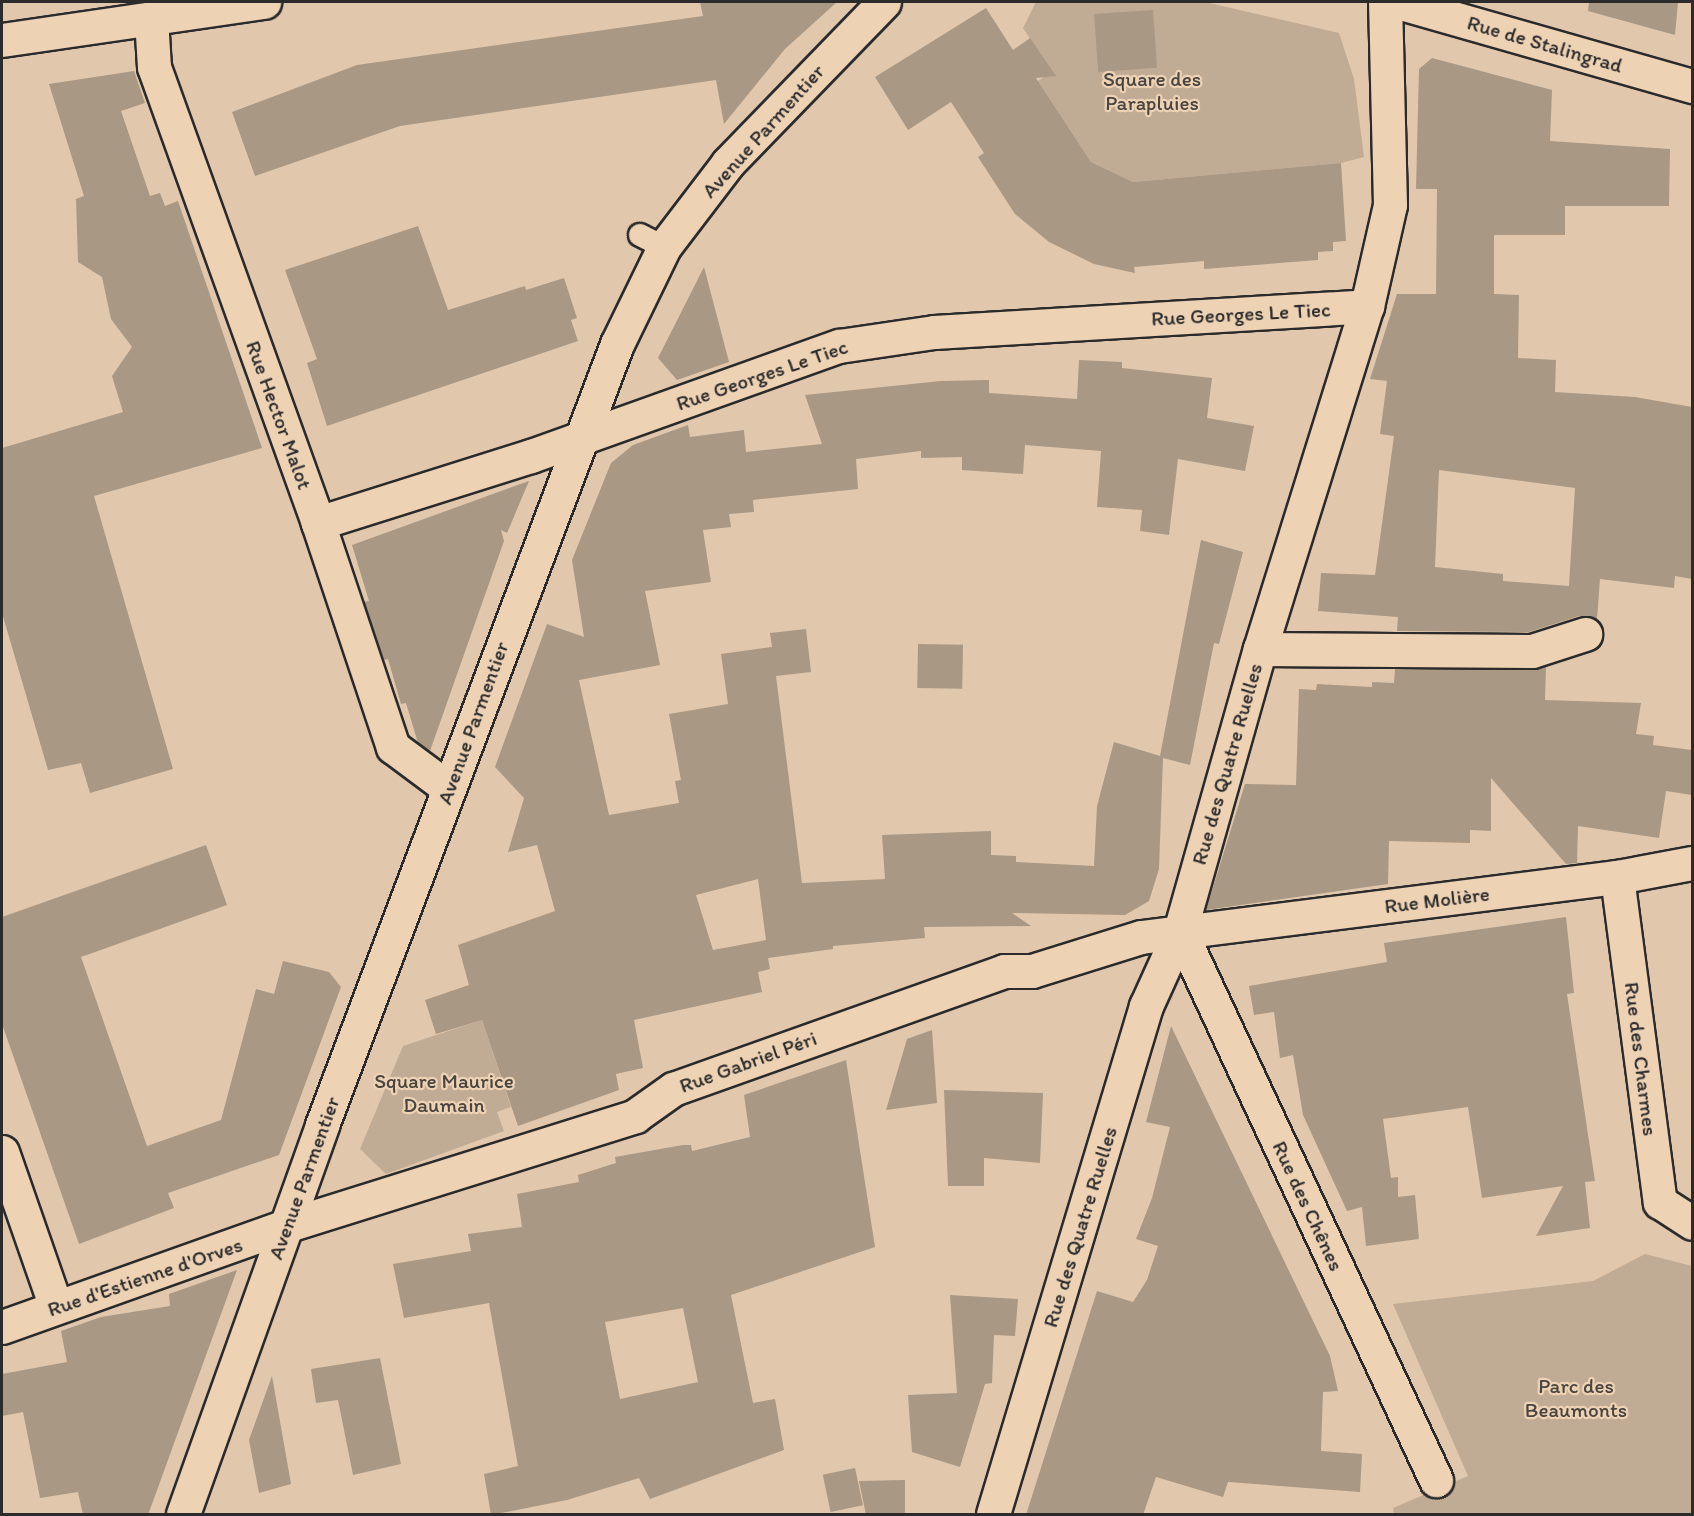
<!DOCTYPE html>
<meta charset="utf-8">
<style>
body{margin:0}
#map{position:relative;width:1694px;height:1516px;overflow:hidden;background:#e1c8ac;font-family:Itim,sans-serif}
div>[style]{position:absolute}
.green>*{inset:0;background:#c0ab94}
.building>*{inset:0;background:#a89884;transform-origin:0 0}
.roads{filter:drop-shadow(2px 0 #2b2b2b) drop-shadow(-2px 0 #2b2b2b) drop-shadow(0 2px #2b2b2b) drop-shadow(0 -2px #2b2b2b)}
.service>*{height:22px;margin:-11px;padding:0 11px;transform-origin:11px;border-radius:11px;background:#edd2b4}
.minor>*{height:33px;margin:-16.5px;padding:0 16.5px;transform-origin:16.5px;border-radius:16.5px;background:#edd2b4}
.tertiary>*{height:33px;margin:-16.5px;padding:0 16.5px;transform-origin:16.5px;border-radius:16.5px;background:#edd2b4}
.secondary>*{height:33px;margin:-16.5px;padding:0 16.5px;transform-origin:16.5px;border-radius:16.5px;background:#edd2b4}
span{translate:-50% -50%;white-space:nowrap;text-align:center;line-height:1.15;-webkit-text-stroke:4.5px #edd2b4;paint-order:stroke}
.street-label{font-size:21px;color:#2b2b2b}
.park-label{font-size:21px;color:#494540}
.frame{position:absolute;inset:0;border:3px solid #2b2b2b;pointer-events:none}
</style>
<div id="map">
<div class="green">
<div style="clip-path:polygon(1036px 2px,1205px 2px,1339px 33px,1354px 79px,1364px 157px,1341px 163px,1133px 182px,1091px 162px,1038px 81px,1052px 71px,1023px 28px)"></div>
<div style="clip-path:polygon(482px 1020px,511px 1107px,497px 1112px,504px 1131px,386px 1174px,360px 1149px,403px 1046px)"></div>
<div style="clip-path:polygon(1645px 1254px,1692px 1266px,1692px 1514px,1394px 1514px,1393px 1508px,1468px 1476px,1393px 1304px,1593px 1281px)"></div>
</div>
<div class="building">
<div style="clip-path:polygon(700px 2px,837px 2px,785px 49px,724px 124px,716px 80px,400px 126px,255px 176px,232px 112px,357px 65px,703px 16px)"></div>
<div style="clip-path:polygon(1589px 2px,1678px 2px,1675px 35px,1588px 11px)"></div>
<div style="clip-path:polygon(986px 8px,1013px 50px,1030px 38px,1056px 76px,1036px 78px,1091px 162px,1133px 182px,1341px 163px,1346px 241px,1333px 242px,1333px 251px,1318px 252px,1318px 260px,1204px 269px,1204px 261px,1134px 267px,1135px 273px,1094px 264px,1049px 242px,1015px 214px,978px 157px,984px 153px,951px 102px,908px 130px,875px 77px)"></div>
<div style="left:1153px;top:10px;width:58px;height:59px;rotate:86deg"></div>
<div style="clip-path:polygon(evenodd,1432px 58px,1552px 90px,1550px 141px,1670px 149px,1669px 206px,1565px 206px,1565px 235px,1494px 235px,1494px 294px,1519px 295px,1518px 358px,1556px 360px,1555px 392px,1635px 397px,1692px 407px,1692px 579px,1675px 576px,1674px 588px,1600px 579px,1597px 619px,1579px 616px,1529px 632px,1397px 631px,1398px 617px,1318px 611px,1321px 573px,1375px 575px,1394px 436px,1380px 434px,1387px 381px,1370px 379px,1397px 294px,1436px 294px,1437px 189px,1416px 189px,1419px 69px,1432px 58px,1439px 470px,1575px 488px,1569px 586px,1503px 581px,1503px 574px,1435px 567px,1439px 470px)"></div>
<div style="clip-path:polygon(134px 71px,145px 103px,121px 111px,150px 196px,160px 193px,165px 206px,178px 201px,262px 448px,94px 496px,173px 769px,90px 793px,81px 763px,48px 770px,2px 613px,2px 448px,123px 412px,112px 376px,132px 347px,111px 319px,102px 277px,78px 262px,76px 199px,84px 196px,49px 84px)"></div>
<div style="clip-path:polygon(418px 226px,448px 310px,525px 286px,526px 290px,564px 278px,577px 318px,571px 320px,578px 341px,327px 426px,307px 363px,317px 359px,285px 270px)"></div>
<div style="clip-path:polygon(704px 267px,729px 362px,677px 380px,658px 358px)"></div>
<div style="clip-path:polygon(evenodd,1079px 360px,1122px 362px,1122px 368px,1212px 378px,1207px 418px,1254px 426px,1245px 471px,1178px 459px,1169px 535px,1140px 531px,1142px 510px,1097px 507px,1101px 451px,1025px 445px,1023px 474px,962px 470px,962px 457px,921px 458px,921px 451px,856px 459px,858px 489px,753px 500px,754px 512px,729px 514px,731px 527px,703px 530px,711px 582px,645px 591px,660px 665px,579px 680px,609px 815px,679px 803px,675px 781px,681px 780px,669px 714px,728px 704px,721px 654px,772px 647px,770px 633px,806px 629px,811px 672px,776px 676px,802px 883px,885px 879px,882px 835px,991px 831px,991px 855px,1016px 856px,1016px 862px,1094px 866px,1097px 806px,1114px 742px,1160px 756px,1201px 540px,1243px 552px,1219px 644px,1214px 643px,1190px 765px,1163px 758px,1159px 869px,1149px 901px,1125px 915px,1012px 913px,1031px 926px,924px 927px,925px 938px,833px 946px,833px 949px,768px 958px,770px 969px,758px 972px,762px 992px,634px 1020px,643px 1068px,616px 1074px,619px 1090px,518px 1126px,482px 1020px,436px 1034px,425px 1000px,469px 985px,458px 945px,555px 911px,537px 845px,508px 852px,524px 798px,495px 767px,547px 624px,584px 637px,572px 560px,611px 463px,633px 445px,688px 425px,690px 437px,744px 430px,746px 452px,822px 444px,805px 395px,941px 381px,989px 380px,989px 393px,1077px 399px,1079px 360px,758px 879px,766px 940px,713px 950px,696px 895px,758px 879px)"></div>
<div style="clip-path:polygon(529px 481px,507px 533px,501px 530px,504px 541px,430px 751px,418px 743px,406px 703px,401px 704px,388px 659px,384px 660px,364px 602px,369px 601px,352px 545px)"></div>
<div style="left:918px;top:644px;width:45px;height:44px;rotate:1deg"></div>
<div style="clip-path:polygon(1546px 666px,1545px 700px,1641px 703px,1636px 734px,1654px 736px,1653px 745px,1692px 750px,1692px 795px,1666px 791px,1659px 838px,1578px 826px,1577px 863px,1566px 864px,1491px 778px,1491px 831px,1470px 830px,1470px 843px,1389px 841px,1388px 884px,1206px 910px,1245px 784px,1296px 785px,1299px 689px,1316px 690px,1317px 684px,1372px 687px,1372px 682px,1394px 683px,1395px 669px,1532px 670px)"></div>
<div style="clip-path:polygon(206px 845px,227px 905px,81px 957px,147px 1146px,221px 1120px,256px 989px,274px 994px,283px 961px,329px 972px,341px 987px,279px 1155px,168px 1193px,174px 1208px,79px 1244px,2px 1024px,2px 917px)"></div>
<div style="clip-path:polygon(1566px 917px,1574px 993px,1567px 994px,1595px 1181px,1585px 1182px,1590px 1228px,1536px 1236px,1563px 1186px,1482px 1198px,1468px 1107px,1383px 1119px,1391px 1178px,1398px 1177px,1398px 1197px,1415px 1195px,1419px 1239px,1366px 1246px,1362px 1207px,1347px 1211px,1303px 1115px,1293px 1055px,1280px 1058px,1274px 1012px,1254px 1015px,1249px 986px,1387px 962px,1384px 943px)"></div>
<div style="clip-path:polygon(1171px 1026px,1330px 1356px,1338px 1391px,1323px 1392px,1321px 1451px,1362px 1454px,1360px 1492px,1228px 1482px,1223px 1497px,1156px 1477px,1143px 1515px,1026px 1515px,1097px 1291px,1133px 1302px,1147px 1280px,1158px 1246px,1136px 1239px,1152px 1198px,1170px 1127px,1146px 1122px)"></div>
<div style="clip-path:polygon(932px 1030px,937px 1103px,886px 1110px,907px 1039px)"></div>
<div style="clip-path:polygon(evenodd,846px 1060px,875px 1247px,731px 1295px,753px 1403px,775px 1399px,784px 1450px,650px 1499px,639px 1478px,567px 1500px,491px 1515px,484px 1474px,518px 1466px,489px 1303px,404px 1318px,393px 1264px,471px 1251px,468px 1234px,522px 1227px,517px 1194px,579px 1182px,578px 1175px,616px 1163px,615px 1157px,683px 1145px,691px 1145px,692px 1151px,750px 1137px,744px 1095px,846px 1060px,683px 1308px,698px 1382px,620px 1399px,605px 1322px,683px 1308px)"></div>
<div style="clip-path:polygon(944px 1090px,1043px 1093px,1040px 1163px,984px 1158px,984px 1186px,948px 1186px)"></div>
<div style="clip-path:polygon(237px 1270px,148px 1515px,83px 1515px,78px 1492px,40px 1498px,23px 1412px,2px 1416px,2px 1374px,67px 1362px,61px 1331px,101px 1317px,170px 1306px,169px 1294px)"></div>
<div style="clip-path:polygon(950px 1295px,1018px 1299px,1015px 1336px,994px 1335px,992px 1383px,985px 1384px,960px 1467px,912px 1452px,908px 1395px,957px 1393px)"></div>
<div style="clip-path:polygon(380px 1358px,401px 1464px,353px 1475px,338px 1400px,316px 1403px,311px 1369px)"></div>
<div style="clip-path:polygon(272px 1376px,291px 1484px,259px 1493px,249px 1440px)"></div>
<div style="left:855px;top:1468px;width:38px;height:33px;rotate:78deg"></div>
<div style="clip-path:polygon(905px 1480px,905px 1515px,866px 1515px,859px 1481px)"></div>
</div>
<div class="roads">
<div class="service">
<div style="left:640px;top:235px;width:27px;rotate:27deg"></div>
</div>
<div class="minor">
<div style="left:151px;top:18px;width:49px;rotate:86.5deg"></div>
<div style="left:154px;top:67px;width:485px;rotate:70.2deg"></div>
<div style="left:318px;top:523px;width:236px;rotate:71.5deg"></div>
<div style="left:393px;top:747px;width:69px;rotate:36.7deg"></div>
<div style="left:318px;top:523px;width:223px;rotate:-17.5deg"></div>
<div style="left:531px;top:456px;width:327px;rotate:-19.7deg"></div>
<div style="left:839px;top:346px;width:96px;rotate:-8.4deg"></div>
<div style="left:934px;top:332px;width:434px;rotate:-3.4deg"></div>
<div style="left:1260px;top:649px;width:272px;rotate:0.4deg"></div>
<div style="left:1532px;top:651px;width:56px;rotate:-17.8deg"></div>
<div style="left:1617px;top:877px;width:328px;rotate:82.5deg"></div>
<div style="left:1660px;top:1202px;width:38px;rotate:33deg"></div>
<div style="left:1180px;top:931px;width:606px;rotate:65deg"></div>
<div style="left:2px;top:1152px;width:164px;rotate:70.8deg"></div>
<div style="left:2px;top:1327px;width:304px;rotate:-19.6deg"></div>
<div style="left:288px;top:1225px;width:364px;rotate:-17.4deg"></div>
<div style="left:635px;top:1116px;width:47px;rotate:-35.4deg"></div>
<div style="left:673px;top:1089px;width:351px;rotate:-19.6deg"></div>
<div style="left:1004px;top:971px;width:28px"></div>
<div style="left:1032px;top:971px;width:114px;rotate:-17.3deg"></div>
<div style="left:1141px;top:937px;width:480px;rotate:-7.2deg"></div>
<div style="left:1617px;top:877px;width:76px;rotate:-10.6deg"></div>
<div style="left:993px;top:1514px;width:531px;rotate:-73.24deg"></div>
<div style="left:1146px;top:1006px;width:82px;rotate:-65.6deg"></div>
<div style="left:1180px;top:931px;width:293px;rotate:-74.2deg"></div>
<div style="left:1260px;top:649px;width:359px;rotate:-72.7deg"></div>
<div style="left:1367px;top:306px;width:104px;rotate:-77.2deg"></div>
<div style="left:1390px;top:205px;width:203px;rotate:-91.4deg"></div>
</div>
<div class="tertiary">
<div style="left:183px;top:1514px;width:413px;rotate:-70.3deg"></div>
<div style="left:322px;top:1125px;width:835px;rotate:-69.31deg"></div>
<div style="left:617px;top:344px;width:108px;rotate:-64.1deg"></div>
<div style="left:664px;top:247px;width:106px;rotate:-52.7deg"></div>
<div style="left:728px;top:163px;width:224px;rotate:-45.9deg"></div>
</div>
<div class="secondary">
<div style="left:1397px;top:2px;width:307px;rotate:15.9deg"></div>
<div style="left:2px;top:40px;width:265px;rotate:-8.3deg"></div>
</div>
</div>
<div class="street-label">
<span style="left:1545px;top:44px;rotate:16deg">Rue de Stalingrad</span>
<span style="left:763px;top:131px;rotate:-48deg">Avenue Parmentier</span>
<span style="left:1241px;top:314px;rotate:-3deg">Rue Georges Le Tiec</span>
<span style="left:762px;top:375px;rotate:-19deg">Rue Georges Le Tiec</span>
<span style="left:279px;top:415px;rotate:70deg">Rue Hector Malot</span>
<span style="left:473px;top:723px;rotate:-70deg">Avenue Parmentier</span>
<span style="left:1227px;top:764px;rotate:-74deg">Rue des Quatre Ruelles</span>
<span style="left:1437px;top:900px;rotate:-7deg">Rue Molière</span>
<span style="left:1641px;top:1059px;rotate:83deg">Rue des Charmes</span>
<span style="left:748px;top:1062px;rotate:-20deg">Rue Gabriel Péri</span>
<span style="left:304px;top:1178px;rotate:-70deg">Avenue Parmentier</span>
<span style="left:1308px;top:1206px;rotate:65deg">Rue des Chênes</span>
<span style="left:1080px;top:1227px;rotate:-73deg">Rue des Quatre Ruelles</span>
<span style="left:145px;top:1277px;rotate:-19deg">Rue d'Estienne d'Orves</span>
</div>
<div class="park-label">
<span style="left:1152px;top:91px">Square des<br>Parapluies</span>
<span style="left:444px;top:1093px">Square Maurice<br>Daumain</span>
<span style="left:1576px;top:1398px">Parc des<br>Beaumonts</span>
</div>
<div class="frame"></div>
</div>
